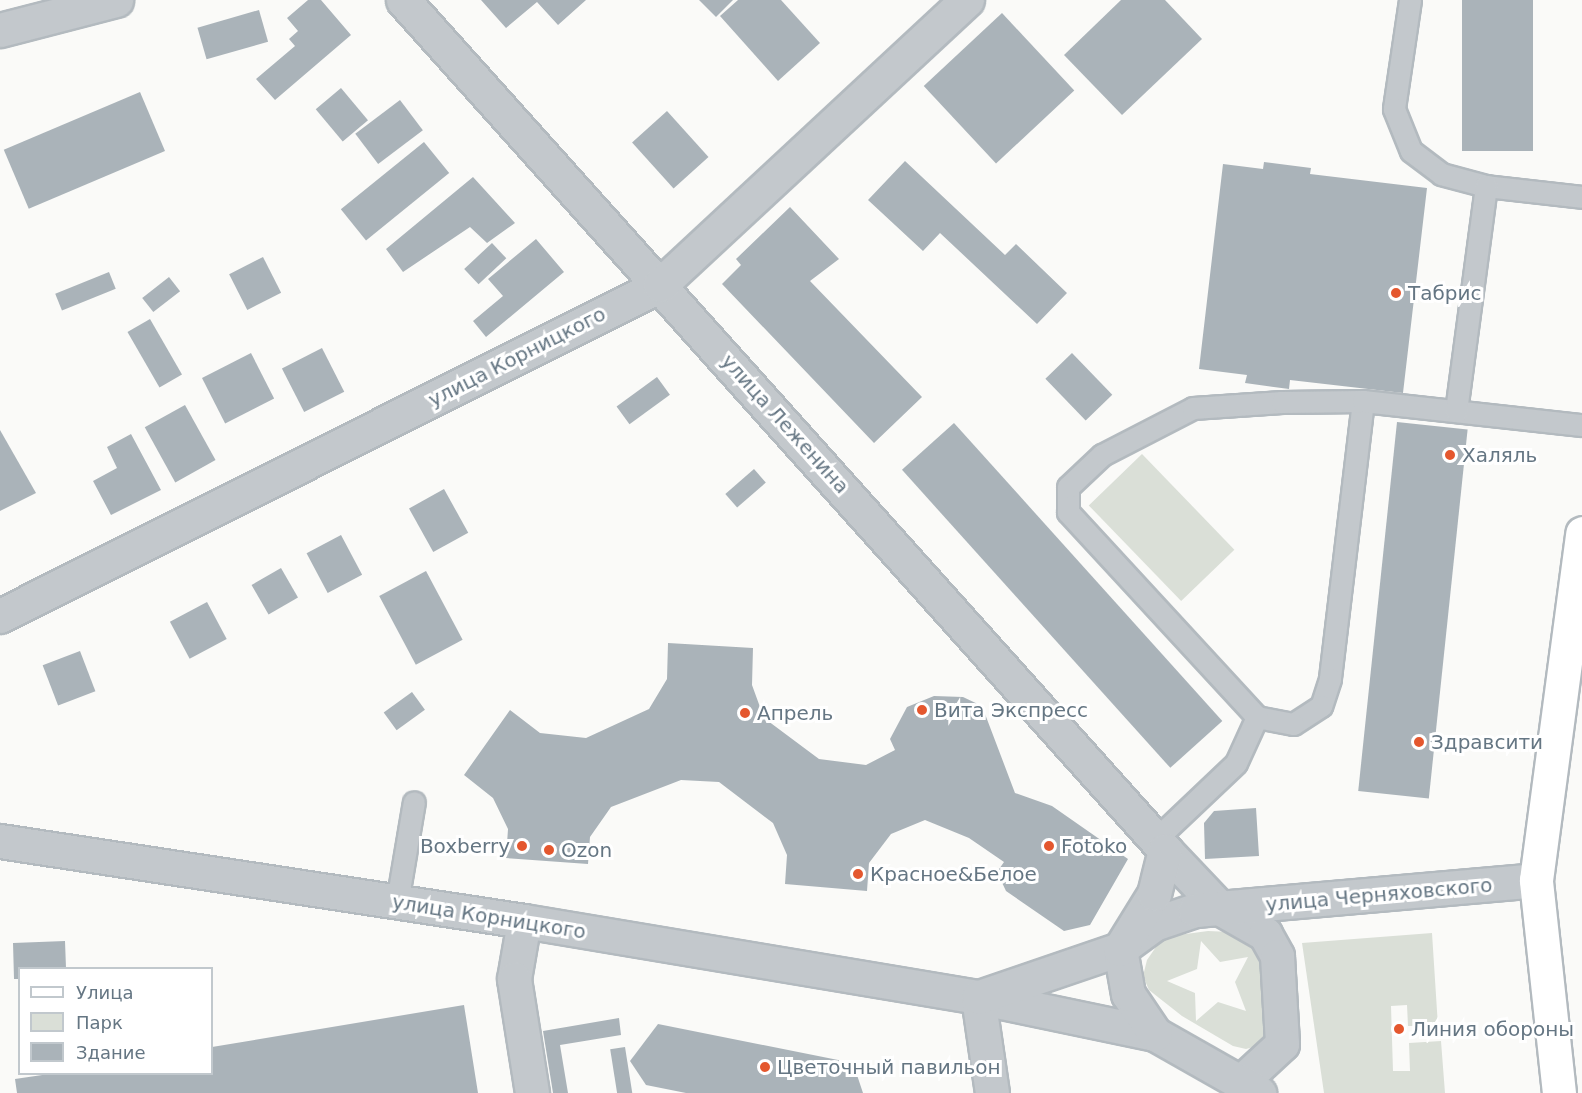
<!DOCTYPE html>
<meta charset="utf-8">
<style>
body{margin:0}
#map{position:relative;width:1582px;height:1093px;overflow:hidden;background:#fafaf8;font-family:"DejaVu Sans",sans-serif}
div>[style]{position:absolute}
.green>*{inset:0;background:#dadfd7;transform-origin:0 0}
.building>*{inset:0;background:#aab3b9;transform-origin:0 0}
.roads{filter:drop-shadow(2px 0 #b3babf) drop-shadow(-2px 0 #b3babf) drop-shadow(0 2px #b3babf) drop-shadow(0 -2px #b3babf)}
.lane>*{height:21px;margin:-10.5px;padding:0 10.5px;transform-origin:10.5px;border-radius:10.5px;background:#c3c8cc}
.street>*{height:33px;margin:-16.5px;padding:0 16.5px;transform-origin:16.5px;border-radius:16.5px;background:#c3c8cc}
.secondary>*{height:33px;margin:-16.5px;padding:0 16.5px;transform-origin:16.5px;border-radius:16.5px;background:#fff}
.dots>*{width:16px;height:16px;translate:-50% -50%;box-sizing:border-box;border:3px solid #fff;border-radius:50%}
span{translate:-50% -50%;white-space:nowrap;text-align:center;line-height:1.15;-webkit-text-stroke:6px #fff;paint-order:stroke}
.poi-label{font-size:20px;color:#657683}
.left{translate:0 -50%;text-align:left}
.right{translate:-100% -50%;text-align:right}
.street-label{font-size:20px;color:#657683}
.legend{position:absolute;left:18px;top:967px;width:195px;height:108px;box-sizing:border-box;background:#fff;border:2px solid #c1c8cd;margin:0;padding:8px 10px;list-style:none;font-size:18px;color:#657683}
.legend li{display:flex;align-items:center;gap:12px;height:30px}
.legend b{width:30px;border:2px solid #c1c8cd}
</style>
<div id="map">
<div class="green">
<div style="left:1142px;top:454px;width:133px;height:74px;rotate:46deg"></div>
<div style="clip-path:polygon(evenodd,1208px 931px,1231px 932px,1251px 945px,1258px 957px,1268px 1012px,1265px 1037px,1257px 1046px,1246px 1049px,1233px 1046px,1182px 1016px,1149px 990px,1143px 976px,1147px 960px,1158px 944px,1171px 936px,1208px 931px,1201px 941px,1220px 962px,1248px 957px,1235px 982px,1246px 1011px,1218px 1002px,1196px 1021px,1195px 993px,1167px 981px,1197px 969px,1201px 941px)"></div>
<div style="clip-path:polygon(1432px 933px,1438px 1026px,1408px 1026px,1407px 1005px,1391px 1006px,1393px 1071px,1410px 1071px,1409px 1043px,1441px 1041px,1445px 1093px,1324px 1093px,1302px 943px)"></div>
</div>
<div class="building">
<div style="clip-path:polygon(308px 0,321px 0,351px 35px,275px 100px,256px 79px,295px 46px,289px 39px,298px 31px,287px 18px)"></div>
<div style="clip-path:polygon(481px 0,586px 0,558px 25px,537px 2px,506px 28px)"></div>
<div style="clip-path:polygon(699px 0,733px 0,716px 17px)"></div>
<div style="clip-path:polygon(738px 0,781px 0,820px 43px,778px 81px,720px 16px)"></div>
<div style="clip-path:polygon(1121px 0,1165px 0,1202px 39px,1122px 115px,1064px 55px)"></div>
<div style="left:1462px;top:0;width:71px;height:151px"></div>
<div style="left:259px;top:10px;width:33px;height:64px;rotate:74deg"></div>
<div style="left:1002px;top:13px;width:106px;height:107px;rotate:47deg"></div>
<div style="left:341px;top:88px;width:42px;height:33px;rotate:50deg"></div>
<div style="left:140px;top:92px;width:64px;height:148px;rotate:67deg"></div>
<div style="left:400px;top:100px;width:38px;height:56px;rotate:53deg"></div>
<div style="left:667px;top:111px;width:62px;height:47px;rotate:48deg"></div>
<div style="left:424px;top:142px;width:40px;height:107px;rotate:51deg"></div>
<div style="clip-path:polygon(905px 161px,1005px 255px,1016px 244px,1067px 293px,1037px 324px,940px 233px,923px 251px,868px 200px)"></div>
<div style="clip-path:polygon(1264px 162px,1311px 168px,1310px 174px,1427px 188px,1403px 393px,1290px 380px,1289px 389px,1245px 383px,1247px 375px,1199px 369px,1223px 164px,1263px 169px)"></div>
<div style="clip-path:polygon(473px 177px,515px 223px,487px 243px,470px 227px,403px 272px,386px 249px)"></div>
<div style="clip-path:polygon(790px 207px,839px 259px,810px 281px,922px 397px,874px 443px,722px 284px,741px 265px,736px 259px)"></div>
<div style="clip-path:polygon(536px 239px,564px 272px,486px 337px,473px 321px,503px 296px,488px 279px)"></div>
<div style="left:492px;top:243px;width:21px;height:38px;rotate:47deg"></div>
<div style="left:263px;top:257px;width:40px;height:38px;rotate:63deg"></div>
<div style="left:109px;top:272px;width:18px;height:58px;rotate:68deg"></div>
<div style="left:169px;top:277px;width:18px;height:34px;rotate:52deg"></div>
<div style="left:150px;top:319px;width:64px;height:26px;rotate:60deg"></div>
<div style="left:322px;top:348px;width:49px;height:45px;rotate:63deg"></div>
<div style="left:251px;top:353px;width:51px;height:55px;rotate:63deg"></div>
<div style="left:1072px;top:353px;width:58px;height:37px;rotate:46deg"></div>
<div style="left:657px;top:377px;width:22px;height:50px;rotate:54deg"></div>
<div style="left:185px;top:405px;width:63px;height:46px;rotate:61deg"></div>
<div style="left:1397px;top:422px;width:71px;height:371px;rotate:6deg"></div>
<div style="left:954px;top:423px;width:401px;height:70px;rotate:48deg"></div>
<div style="clip-path:polygon(0 430px,36px 493px,0 511px)"></div>
<div style="clip-path:polygon(131px 434px,161px 490px,111px 515px,93px 481px,117px 468px,107px 447px)"></div>
<div style="left:754px;top:469px;width:18px;height:38px;rotate:49deg"></div>
<div style="left:444px;top:489px;width:50px;height:40px;rotate:61deg"></div>
<div style="left:341px;top:535px;width:45px;height:39px;rotate:62deg"></div>
<div style="left:281px;top:568px;width:34px;height:34px;rotate:60deg"></div>
<div style="left:426px;top:571px;width:78px;height:53px;rotate:62deg"></div>
<div style="left:207px;top:602px;width:42px;height:42px;rotate:62deg"></div>
<div style="clip-path:polygon(668px 643px,753px 648px,752px 685px,764px 718px,819px 759px,866px 765px,895px 750px,890px 739px,907px 707px,934px 696px,963px 697px,982px 706px,1015px 793px,1052px 806px,1128px 859px,1090px 925px,1064px 931px,1006px 891px,997px 872px,1004px 862px,969px 838px,925px 820px,891px 834px,869px 863px,867px 891px,785px 884px,787px 855px,773px 823px,719px 782px,681px 780px,611px 807px,590px 837px,588px 864px,506px 858px,508px 829px,493px 798px,464px 775px,510px 710px,540px 733px,586px 738px,649px 709px,667px 679px)"></div>
<div style="left:80px;top:651px;width:43px;height:40px;rotate:69deg"></div>
<div style="left:412px;top:692px;width:22px;height:35px;rotate:54deg"></div>
<div style="clip-path:polygon(1256px 808px,1259px 856px,1205px 859px,1204px 823px,1214px 811px)"></div>
<div style="clip-path:polygon(65px 941px,66px 968px,20px 968px,20px 979px,14px 979px,13px 943px)"></div>
<div style="clip-path:polygon(464px 1005px,478px 1093px,17px 1093px,15px 1079px,49px 1074px,212px 1074px,212px 1047px)"></div>
<div style="clip-path:polygon(619px 1018px,621px 1035px,560px 1045px,568px 1093px,553px 1093px,543px 1031px)"></div>
<div style="clip-path:polygon(658px 1024px,853px 1063px,863px 1093px,686px 1093px,646px 1085px,630px 1061px)"></div>
<div style="left:625px;top:1047px;width:47px;height:15px;rotate:81deg"></div>
</div>
<div class="roads">
<div class="lane">
<div style="left:1410px;top:0;width:110px;rotate:98.4deg"></div>
<div style="left:1394px;top:109px;width:45px;rotate:68deg"></div>
<div style="left:1411px;top:151px;width:38px;rotate:37deg"></div>
<div style="left:1441px;top:174px;width:47px;rotate:14.9deg"></div>
<div style="left:1486px;top:186px;width:97px;rotate:6.5deg"></div>
<div style="left:1363px;top:401px;width:280px;rotate:96.8deg"></div>
<div style="left:1330px;top:679px;width:28px;rotate:108deg"></div>
<div style="left:1321px;top:706px;width:33px;rotate:147deg"></div>
<div style="left:1293px;top:724px;width:37px;rotate:-169deg"></div>
<div style="left:1257px;top:717px;width:279px;rotate:-132.7deg"></div>
<div style="left:1068px;top:512px;width:25px;rotate:-90deg"></div>
<div style="left:1068px;top:487px;width:47px;rotate:-43.3deg"></div>
<div style="left:1102px;top:455px;width:102px;rotate:-27.3deg"></div>
<div style="left:1193px;top:408px;width:89px;rotate:-3.9deg"></div>
<div style="left:1282px;top:402px;width:81px;rotate:-0.7deg"></div>
<div style="left:1363px;top:401px;width:220px;rotate:6.3deg"></div>
<div style="left:1456px;top:411px;width:227px;rotate:-82.4deg"></div>
<div style="left:1156px;top:839px;width:110px;rotate:-43.5deg"></div>
<div style="left:1236px;top:763px;width:51px;rotate:-65.5deg"></div>
<div style="left:397px;top:902px;width:101px;rotate:-80.4deg"></div>
</div>
<div class="street">
<div style="left:403px;top:0;width:1142px;rotate:48.12deg"></div>
<div style="left:1165px;top:850px;width:81px;rotate:46.5deg"></div>
<div style="left:1221px;top:909px;width:51px;rotate:29.6deg"></div>
<div style="left:1265px;top:934px;width:25px;rotate:61deg"></div>
<div style="left:1277px;top:956px;width:88px;rotate:86.7deg"></div>
<div style="left:1282px;top:1044px;width:54px;rotate:137.2deg"></div>
<div style="left:0;top:30px;width:120px;rotate:-14.5deg"></div>
<div style="left:0;top:616px;width:738px;rotate:-26.63deg"></div>
<div style="left:660px;top:285px;width:419px;rotate:-42.9deg"></div>
<div style="left:0;top:841px;width:530px;rotate:8.68deg"></div>
<div style="left:524px;top:921px;width:460px;rotate:9.5deg"></div>
<div style="left:978px;top:997px;width:181px;rotate:11.8deg"></div>
<div style="left:1155px;top:1034px;width:120px;rotate:29.6deg"></div>
<div style="left:524px;top:921px;width:59px;rotate:99.8deg"></div>
<div style="left:514px;top:979px;width:115px;rotate:81deg"></div>
<div style="left:978px;top:997px;width:97px;rotate:81.7deg"></div>
<div style="left:979px;top:997px;width:149px;rotate:-18.8deg"></div>
<div style="left:1120px;top:949px;width:42px;rotate:-36.3deg"></div>
<div style="left:1154px;top:924px;width:43px;rotate:-18.9deg"></div>
<div style="left:1195px;top:910px;width:342px;rotate:-5deg"></div>
<div style="left:1155px;top:1034px;width:48px;rotate:-124deg"></div>
<div style="left:1128px;top:994px;width:46px;rotate:-100.1deg"></div>
<div style="left:1120px;top:949px;width:65px;rotate:-58.3deg"></div>
<div style="left:1154px;top:894px;width:45px;rotate:-76deg"></div>
</div>
<div class="secondary">
<div style="left:1559px;top:1093px;width:214px;rotate:-96.2deg"></div>
<div style="left:1536px;top:880px;width:350px;rotate:-82.4deg"></div>
</div>
</div>
<div class="dots">
<div style="left:1396px;top:293px;background:#e4572e"></div>
<div style="left:1450px;top:455px;background:#e4572e"></div>
<div style="left:922px;top:710px;background:#e4572e"></div>
<div style="left:745px;top:713px;background:#e4572e"></div>
<div style="left:1419px;top:742px;background:#e4572e"></div>
<div style="left:522px;top:846px;background:#e4572e"></div>
<div style="left:1049px;top:846px;background:#e4572e"></div>
<div style="left:549px;top:850px;background:#e4572e"></div>
<div style="left:858px;top:874px;background:#e4572e"></div>
<div style="left:1399px;top:1029px;background:#e4572e"></div>
<div style="left:765px;top:1067px;background:#e4572e"></div>
</div>
<div class="poi-label">
<span class="left" style="left:1408px;top:293px">Табрис</span>
<span class="left" style="left:1462px;top:455px">Халяль</span>
<span class="left" style="left:934px;top:710px">Вита Экспресс</span>
<span class="left" style="left:757px;top:713px">Апрель</span>
<span class="left" style="left:1431px;top:742px">Здравсити</span>
<span class="right" style="left:510px;top:846px">Boxberry</span>
<span class="left" style="left:1061px;top:846px">Fotoko</span>
<span class="left" style="left:561px;top:850px">Ozon</span>
<span class="left" style="left:870px;top:874px">Красное&amp;Белое</span>
<span class="left" style="left:1411px;top:1029px">Линия обороны</span>
<span class="left" style="left:777px;top:1067px">Цветочный павильон</span>
</div>
<div class="street-label">
<span style="left:517px;top:357px;rotate:-27deg">улица Корницкого</span>
<span style="left:785px;top:424px;rotate:48deg">улица Леженина</span>
<span style="left:1379px;top:895px;rotate:-5deg">улица Черняховского</span>
<span style="left:489px;top:917px;rotate:9deg">улица Корницкого</span>
</div>
<ul class="legend">
<li><b style="height:8px;background:#fff"></b>Улица</li>
<li><b style="height:16px;background:#dadfd7"></b>Парк</li>
<li><b style="height:16px;background:#aab3b9"></b>Здание</li>
</ul>
</div>
